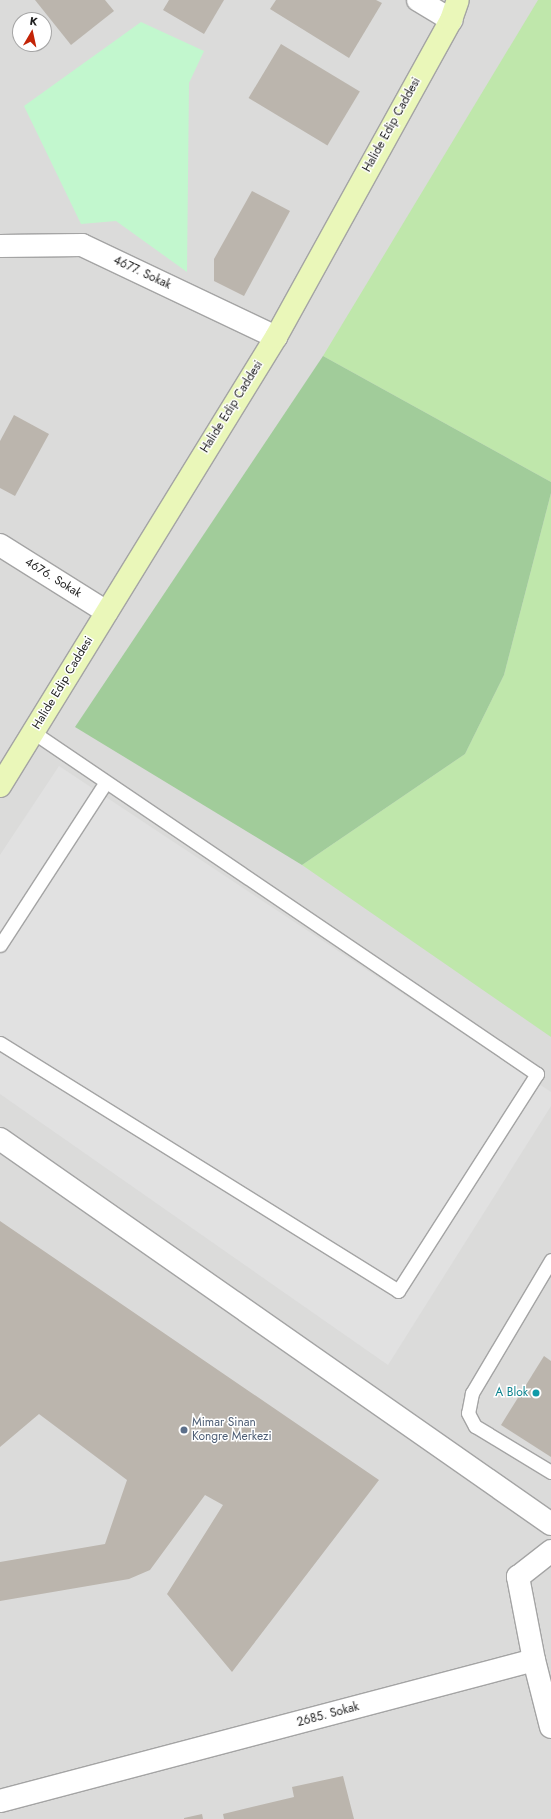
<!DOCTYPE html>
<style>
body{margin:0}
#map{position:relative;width:551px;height:1819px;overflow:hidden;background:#eeece4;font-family:Jost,sans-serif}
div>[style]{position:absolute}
.residential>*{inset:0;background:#dbdbda}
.grass>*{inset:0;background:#bfe7ab}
.forest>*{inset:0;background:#a1cc9a}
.park>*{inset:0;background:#c2f7ce}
.parking>*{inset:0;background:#e1e1e1}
.building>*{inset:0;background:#bbb5ad;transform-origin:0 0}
.roads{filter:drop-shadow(1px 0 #a4a4a4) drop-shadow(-1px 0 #a4a4a4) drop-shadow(0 1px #a4a4a4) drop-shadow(0 -1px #a4a4a4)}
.lane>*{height:13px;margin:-6.5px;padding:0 6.5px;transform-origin:6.5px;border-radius:6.5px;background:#fff}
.street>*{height:22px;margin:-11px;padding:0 11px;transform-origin:11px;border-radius:11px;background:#fff}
.secondary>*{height:22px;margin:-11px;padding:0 11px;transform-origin:11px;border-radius:11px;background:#eaf7b9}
.dots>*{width:11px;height:11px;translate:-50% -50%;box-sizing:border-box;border:2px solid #fff;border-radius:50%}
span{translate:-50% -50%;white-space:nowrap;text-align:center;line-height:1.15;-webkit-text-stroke:3px #fff;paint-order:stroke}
.street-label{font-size:12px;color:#1d1d1d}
.culture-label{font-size:12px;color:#0d838f}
.right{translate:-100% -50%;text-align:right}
.service-label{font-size:12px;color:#4e5e75}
.left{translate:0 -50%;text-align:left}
.north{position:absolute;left:12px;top:12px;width:40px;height:40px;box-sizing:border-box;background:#fff;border:1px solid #a5a5a5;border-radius:50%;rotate:9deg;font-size:11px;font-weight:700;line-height:16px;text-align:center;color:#1d1d1d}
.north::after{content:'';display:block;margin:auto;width:14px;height:18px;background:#c32407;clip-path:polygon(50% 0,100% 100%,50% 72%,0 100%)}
</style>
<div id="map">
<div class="residential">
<div style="clip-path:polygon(evenodd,0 0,551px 0,551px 1819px,0 1819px,0 0,20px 20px,44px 20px,44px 44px,20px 44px,20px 20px)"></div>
</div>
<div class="grass">
<div style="clip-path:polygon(538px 0,551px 0,551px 482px,323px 356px)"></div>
<div style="clip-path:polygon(551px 493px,551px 1037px,302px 865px,465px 754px,504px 675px)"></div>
</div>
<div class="forest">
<div style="clip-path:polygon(323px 356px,551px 482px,551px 493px,504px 675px,465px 754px,302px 865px,75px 727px)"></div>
</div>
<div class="park">
<div style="clip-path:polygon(141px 22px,204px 51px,189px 83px,187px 272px,116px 221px,81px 224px,24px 106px)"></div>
</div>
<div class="parking">
<div style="clip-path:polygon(59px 766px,551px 1092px,551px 1106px,388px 1365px,0 1094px,0 855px)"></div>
</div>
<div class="building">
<div style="clip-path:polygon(35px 0,105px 0,114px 11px,71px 45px)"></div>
<div style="clip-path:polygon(169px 0,224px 0,204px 34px,163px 10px)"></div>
<div style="clip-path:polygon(276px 0,376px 0,382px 3px,349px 58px,270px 9px)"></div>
<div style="left:281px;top:44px;width:92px;height:63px;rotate:31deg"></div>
<div style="clip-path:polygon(252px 191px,290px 211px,244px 296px,214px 281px,214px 259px)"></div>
<div style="clip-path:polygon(14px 415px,49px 434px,15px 496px,0 488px,0 441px)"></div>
<div style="clip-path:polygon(0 1221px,379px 1480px,232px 1672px,167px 1594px,223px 1505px,205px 1495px,150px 1570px,129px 1579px,0 1601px,0 1562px,105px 1544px,127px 1480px,39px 1414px,0 1447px)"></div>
<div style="clip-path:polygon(544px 1356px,551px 1361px,551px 1457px,501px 1425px)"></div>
<div style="clip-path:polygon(343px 1776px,354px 1819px,224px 1819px,223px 1814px,294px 1797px,292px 1787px)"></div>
<div style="clip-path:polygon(202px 1814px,203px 1819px,184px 1819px,184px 1818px)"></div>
</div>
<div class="roads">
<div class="lane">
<div style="left:0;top:945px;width:194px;rotate:-57deg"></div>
<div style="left:0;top:1043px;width:469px;rotate:31.9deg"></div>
<div style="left:398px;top:1291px;width:258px;rotate:-57.4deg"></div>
<div style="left:537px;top:1074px;width:609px;rotate:-145.84deg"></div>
<div style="left:551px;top:1260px;width:155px;rotate:120.7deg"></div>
<div style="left:472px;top:1393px;width:20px;rotate:101deg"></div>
<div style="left:468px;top:1413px;width:15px;rotate:62deg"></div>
<div style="left:475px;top:1426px;width:89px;rotate:31.2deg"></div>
</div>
<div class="street">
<div style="left:418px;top:0;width:39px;rotate:31deg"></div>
<div style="left:0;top:246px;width:82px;rotate:-0.7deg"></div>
<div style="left:82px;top:245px;width:215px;rotate:25.4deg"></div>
<div style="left:0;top:545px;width:126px;rotate:32.1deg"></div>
<div style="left:0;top:1139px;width:672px;rotate:34.94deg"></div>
<div style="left:534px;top:1660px;width:69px;rotate:75.8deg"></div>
<div style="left:0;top:1801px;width:552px;rotate:-14.79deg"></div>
<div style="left:534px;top:1660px;width:85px;rotate:-100.9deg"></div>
<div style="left:518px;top:1577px;width:42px;rotate:-38.2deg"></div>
</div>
<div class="secondary">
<div style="left:0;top:786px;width:527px;rotate:-58.42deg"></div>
<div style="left:276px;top:337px;width:362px;rotate:-61.1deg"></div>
<div style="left:451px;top:20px;width:21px;rotate:-71deg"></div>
</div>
</div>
<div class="dots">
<div style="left:536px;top:1393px;background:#0f9aa8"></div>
<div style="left:184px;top:1430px;background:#5c6f8a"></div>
</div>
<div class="street-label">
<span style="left:392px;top:125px;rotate:-61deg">Halide Edip Caddesi</span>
<span style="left:142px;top:273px;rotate:25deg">4677. Sokak</span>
<span style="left:232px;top:407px;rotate:-58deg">Halide Edip Caddesi</span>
<span style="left:53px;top:578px;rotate:32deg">4676. Sokak</span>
<span style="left:63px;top:683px;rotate:-59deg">Halide Edip Caddesi</span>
<span style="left:328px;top:1715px;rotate:-15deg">2685. Sokak</span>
</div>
<div class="culture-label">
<span class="right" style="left:528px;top:1393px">A Blok</span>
</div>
<div class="service-label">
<span class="left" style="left:192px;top:1430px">Mimar Sinan<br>Kongre Merkezi</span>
</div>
<div class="north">K</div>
</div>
